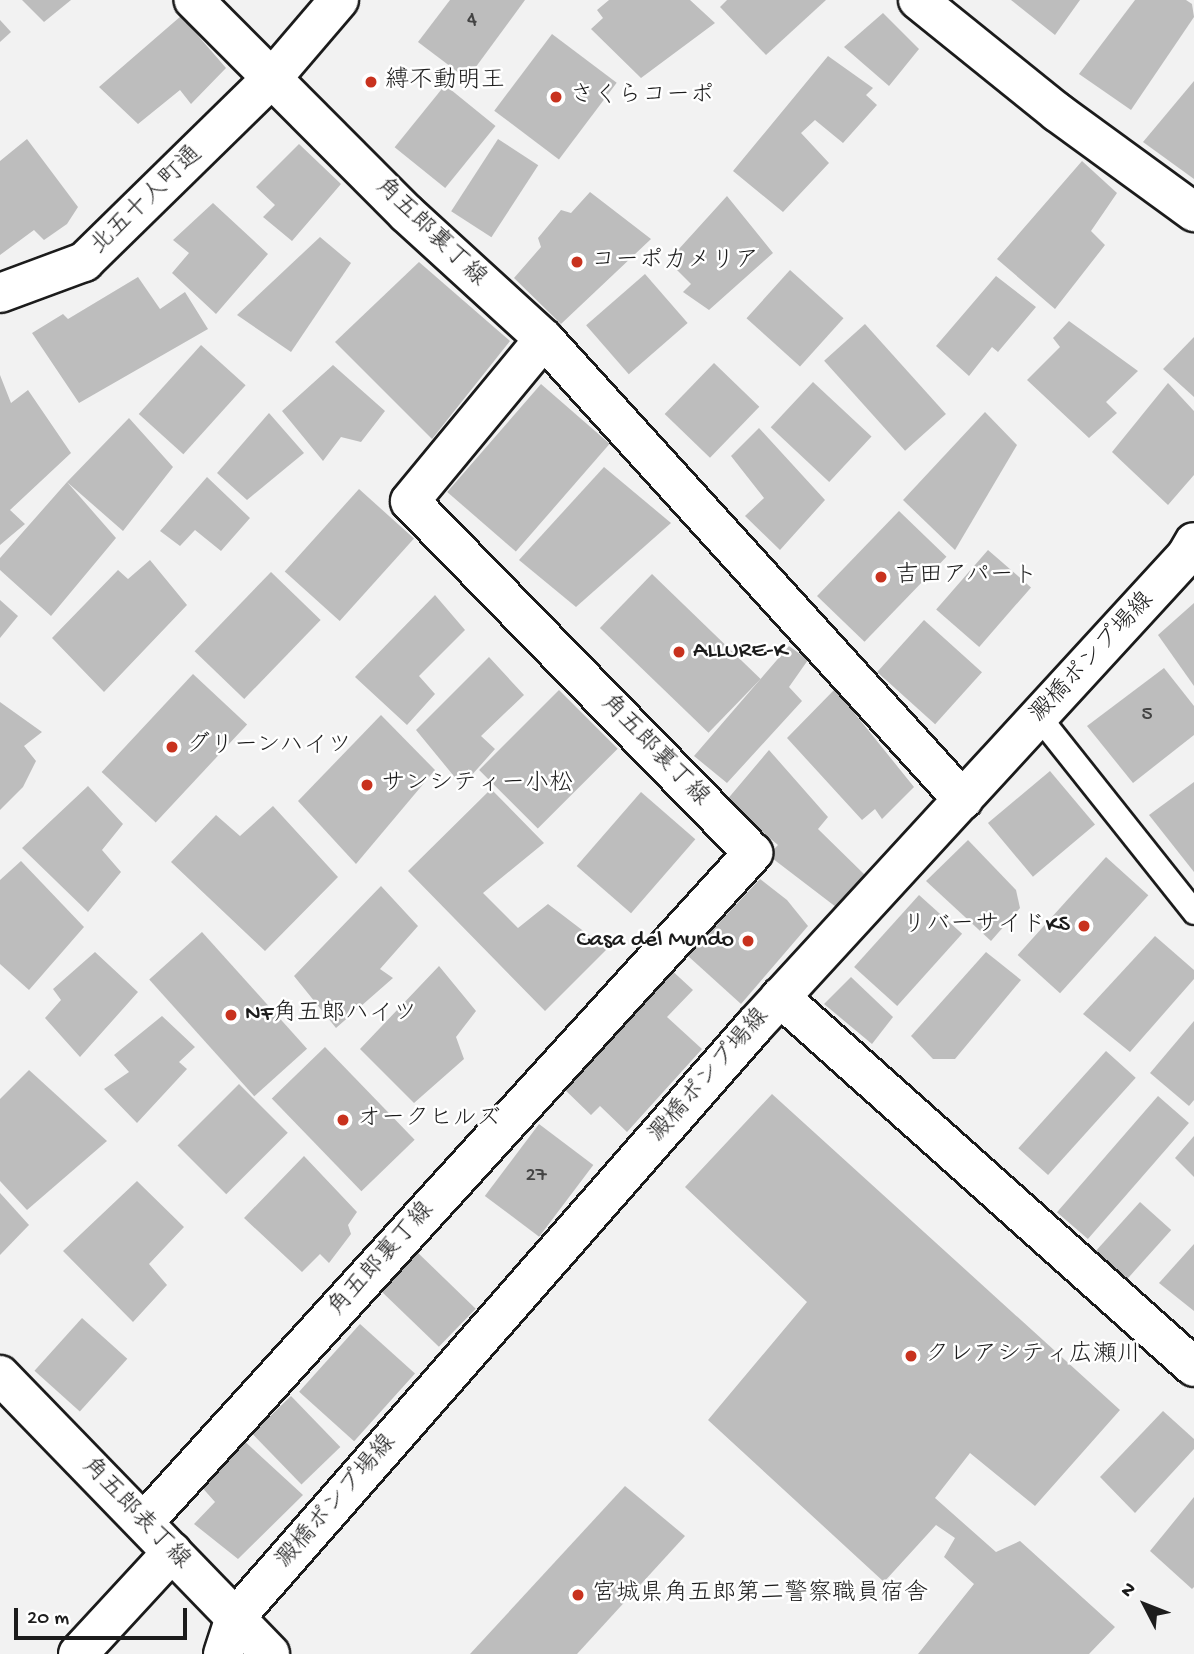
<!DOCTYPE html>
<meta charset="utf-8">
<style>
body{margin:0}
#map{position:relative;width:1194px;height:1654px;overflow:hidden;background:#f2f2f2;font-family:"Gochi Hand","Klee One",sans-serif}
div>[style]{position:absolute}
.building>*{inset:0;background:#bdbdbd;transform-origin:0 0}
.roads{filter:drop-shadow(2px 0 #1c1c1c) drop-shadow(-2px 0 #1c1c1c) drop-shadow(0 2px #1c1c1c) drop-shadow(0 -2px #1c1c1c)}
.lane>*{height:23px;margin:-11.5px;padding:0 11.5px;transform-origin:11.5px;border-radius:11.5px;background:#fff}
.street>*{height:38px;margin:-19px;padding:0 19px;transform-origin:19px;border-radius:19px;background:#fff}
.dots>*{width:19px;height:19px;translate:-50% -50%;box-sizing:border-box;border:4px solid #fff;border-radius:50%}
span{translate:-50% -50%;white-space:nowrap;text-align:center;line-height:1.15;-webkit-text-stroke:5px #fff;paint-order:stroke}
.number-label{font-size:21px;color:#444}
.number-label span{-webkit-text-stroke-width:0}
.poi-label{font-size:24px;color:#1c1c1c}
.left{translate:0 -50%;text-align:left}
.right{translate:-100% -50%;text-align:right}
.street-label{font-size:24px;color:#1c1c1c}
.north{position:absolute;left:1110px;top:1570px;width:70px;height:70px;-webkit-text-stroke:5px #fff;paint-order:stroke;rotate:312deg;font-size:19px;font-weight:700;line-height:28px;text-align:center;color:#1c1c1c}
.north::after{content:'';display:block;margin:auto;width:24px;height:32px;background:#1c1c1c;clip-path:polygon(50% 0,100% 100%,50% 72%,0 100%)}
.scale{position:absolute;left:14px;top:1608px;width:173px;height:32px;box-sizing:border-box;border:4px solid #1c1c1c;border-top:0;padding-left:9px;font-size:21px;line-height:24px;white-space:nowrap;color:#1c1c1c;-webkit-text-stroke:5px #fff;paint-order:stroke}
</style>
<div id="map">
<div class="building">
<div style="clip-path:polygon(22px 0,71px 0,44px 22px)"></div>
<div style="clip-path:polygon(450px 0,525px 0,467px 79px,418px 42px)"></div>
<div style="clip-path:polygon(609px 0,690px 0,715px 23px,641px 78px,591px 29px,603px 18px,597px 10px)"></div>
<div style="clip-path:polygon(727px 0,826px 0,766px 55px,720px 7px)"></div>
<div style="clip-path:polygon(1011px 0,1080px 0,1055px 35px)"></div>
<div style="clip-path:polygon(1135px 0,1186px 0,1192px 4px,1194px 17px,1131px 110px,1079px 74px)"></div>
<div style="clip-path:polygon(883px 13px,919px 49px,889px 86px,844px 47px)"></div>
<div style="clip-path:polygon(181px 16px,226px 68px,191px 104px,180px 90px,138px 124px,99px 87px)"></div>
<div style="clip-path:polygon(0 20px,11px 32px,0 42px)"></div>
<div style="left:552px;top:34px;width:81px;height:96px;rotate:37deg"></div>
<div style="clip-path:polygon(828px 56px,873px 88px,866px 95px,877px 105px,843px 143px,815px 120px,801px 133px,829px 163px,783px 212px,733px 171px)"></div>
<div style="clip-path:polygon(1194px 81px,1194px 179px,1143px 142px)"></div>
<div style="left:445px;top:85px;width:65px;height:80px;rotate:39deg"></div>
<div style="clip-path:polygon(27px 139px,78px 207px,67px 224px,44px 240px,34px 230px,0 255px,0 161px)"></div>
<div style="left:498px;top:139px;width:48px;height:86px;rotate:33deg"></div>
<div style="clip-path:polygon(299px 144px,341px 184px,292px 241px,263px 217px,275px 205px,256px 187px)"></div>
<div style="clip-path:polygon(1082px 161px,1117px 193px,1091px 231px,1105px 245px,1055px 309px,997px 259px)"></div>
<div style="clip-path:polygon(590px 192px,651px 239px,561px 324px,514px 278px,541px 247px,538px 238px,561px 210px,571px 213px)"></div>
<div style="clip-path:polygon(727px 196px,773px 253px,709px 310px,683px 292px,691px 284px,668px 261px)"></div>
<div style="clip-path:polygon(213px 203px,268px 254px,216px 314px,172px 273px,189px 253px,173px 240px)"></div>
<div style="clip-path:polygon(320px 237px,351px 263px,291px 352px,237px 315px)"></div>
<div style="clip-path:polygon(419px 262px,510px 341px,432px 439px,335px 342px)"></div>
<div style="left:790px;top:270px;width:72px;height:65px;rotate:42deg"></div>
<div style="left:645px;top:274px;width:65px;height:78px;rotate:49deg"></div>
<div style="clip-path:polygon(996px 276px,1036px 307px,998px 352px,992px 347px,969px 376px,936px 346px)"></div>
<div style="clip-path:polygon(138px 277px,160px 309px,185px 292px,208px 329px,79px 403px,32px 333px,63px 314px,68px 319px)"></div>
<div style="clip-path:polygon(1069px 321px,1138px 371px,1106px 402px,1117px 413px,1089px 438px,1027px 380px,1060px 347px,1053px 338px)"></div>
<div style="left:865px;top:324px;width:121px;height:55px;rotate:48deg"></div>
<div style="clip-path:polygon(1194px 337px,1194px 397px,1163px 369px)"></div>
<div style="left:201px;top:345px;width:60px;height:93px;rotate:42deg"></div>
<div style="left:714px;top:363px;width:63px;height:71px;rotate:44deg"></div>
<div style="clip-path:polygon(333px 365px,385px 411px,361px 442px,341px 437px,323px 461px,282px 411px)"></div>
<div style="clip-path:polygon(0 375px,11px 403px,28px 390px,71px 453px,10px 510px,25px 524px,0 545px)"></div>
<div style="left:813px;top:382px;width:80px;height:62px;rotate:43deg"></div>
<div style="clip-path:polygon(1168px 383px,1194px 411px,1194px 475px,1168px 505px,1112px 452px)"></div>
<div style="left:541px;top:384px;width:91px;height:143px;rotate:41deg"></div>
<div style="clip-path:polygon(985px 412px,1017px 445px,955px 550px,903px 500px)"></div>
<div style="clip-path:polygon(269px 413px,304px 453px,247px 500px,217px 473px)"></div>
<div style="clip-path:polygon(129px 418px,173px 467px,123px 531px,67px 482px,116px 538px,51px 616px,0 570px,0 558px,67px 482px)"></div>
<div style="clip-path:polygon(759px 428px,825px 500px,780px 550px,745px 516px,764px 498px,731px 456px)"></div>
<div style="clip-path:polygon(604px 467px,671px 523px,576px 607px,519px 560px)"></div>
<div style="clip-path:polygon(207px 477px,250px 518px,221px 551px,195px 530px,180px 546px,160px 531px)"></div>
<div style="left:359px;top:489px;width:74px;height:111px;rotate:42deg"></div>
<div style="left:899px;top:511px;width:66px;height:118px;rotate:44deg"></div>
<div style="left:988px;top:550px;width:57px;height:79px;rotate:41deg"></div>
<div style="clip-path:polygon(150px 560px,187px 605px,104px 692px,52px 638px,118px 570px,128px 579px)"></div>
<div style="left:271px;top:572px;width:69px;height:110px;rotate:44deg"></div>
<div style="left:652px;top:574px;width:151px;height:75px;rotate:44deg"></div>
<div style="clip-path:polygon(435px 595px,465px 630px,419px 676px,435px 694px,407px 725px,355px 677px)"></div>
<div style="clip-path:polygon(0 600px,18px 616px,0 638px)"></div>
<div style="clip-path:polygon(1194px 603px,1194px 686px,1158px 635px)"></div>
<div style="left:924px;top:620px;width:78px;height:70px;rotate:42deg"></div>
<div style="clip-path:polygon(789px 646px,808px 660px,789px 687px,802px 701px,727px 783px,694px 756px)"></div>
<div style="clip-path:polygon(489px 657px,524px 695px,481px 736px,495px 749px,462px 786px,416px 730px)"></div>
<div style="clip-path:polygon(1164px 668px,1194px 706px,1194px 735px,1133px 783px,1087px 726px)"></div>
<div style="left:193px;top:674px;width:74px;height:134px;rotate:43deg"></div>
<div style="clip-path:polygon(835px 689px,914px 787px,882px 819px,875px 809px,862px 820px,787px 738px)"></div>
<div style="left:559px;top:690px;width:83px;height:113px;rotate:45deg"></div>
<div style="clip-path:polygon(0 702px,42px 732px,24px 746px,36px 761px,23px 787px,0 810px)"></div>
<div style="clip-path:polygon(381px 715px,435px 770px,356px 864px,298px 801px)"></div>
<div style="clip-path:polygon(769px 750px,828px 817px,818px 829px,866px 876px,836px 907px,768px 855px,778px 845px,726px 801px)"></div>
<div style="left:1050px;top:771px;width:70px;height:81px;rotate:50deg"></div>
<div style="clip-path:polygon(1194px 782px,1194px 872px,1149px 815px)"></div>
<div style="clip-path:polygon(88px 786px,123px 824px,102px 850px,121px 872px,88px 912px,22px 848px)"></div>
<div style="clip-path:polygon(491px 789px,544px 843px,483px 893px,518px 928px,548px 904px,607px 949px,545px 1011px,408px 871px)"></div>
<div style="left:641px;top:792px;width:72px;height:98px;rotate:41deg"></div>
<div style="clip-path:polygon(273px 806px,338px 877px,265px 951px,171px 862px,216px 815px,240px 836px)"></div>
<div style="clip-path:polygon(968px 840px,1016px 890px,1020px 908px,991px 941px,926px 881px)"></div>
<div style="left:1106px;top:857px;width:57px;height:132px;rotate:42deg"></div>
<div style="clip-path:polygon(21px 861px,84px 927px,29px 990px,0 964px,0 880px)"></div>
<div style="clip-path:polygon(760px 879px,787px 900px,808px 926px,741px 1004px,688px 956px)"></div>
<div style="clip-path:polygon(381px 886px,418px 926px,380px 969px,393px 978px,336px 1028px,294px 976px)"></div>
<div style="left:919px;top:895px;width:58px;height:97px;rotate:42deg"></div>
<div style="left:202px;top:932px;width:157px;height:71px;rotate:48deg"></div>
<div style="clip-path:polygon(1155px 936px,1194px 970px,1194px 979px,1130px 1052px,1083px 1014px)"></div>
<div style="clip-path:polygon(95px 952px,138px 992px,80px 1057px,45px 1018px,61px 1000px,53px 989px)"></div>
<div style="clip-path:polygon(986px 952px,1021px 980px,955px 1059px,933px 1059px,911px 1036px)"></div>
<div style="clip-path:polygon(439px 966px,476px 1011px,456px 1037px,464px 1059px,414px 1103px,360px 1049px)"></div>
<div style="clip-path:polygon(667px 966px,693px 990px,667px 1017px,702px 1049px,627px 1132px,600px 1106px,591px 1115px,562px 1087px)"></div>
<div style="clip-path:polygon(851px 977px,893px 1017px,872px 1044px,824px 1004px)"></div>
<div style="clip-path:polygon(162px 1016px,195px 1047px,179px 1062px,187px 1069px,137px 1123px,104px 1089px,129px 1072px,114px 1055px)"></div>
<div style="clip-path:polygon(1194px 1021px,1194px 1100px,1189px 1106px,1150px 1073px)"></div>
<div style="left:325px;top:1047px;width:129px;height:74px;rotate:46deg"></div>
<div style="left:1106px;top:1051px;width:40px;height:131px;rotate:42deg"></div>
<div style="clip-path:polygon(29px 1070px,107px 1141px,27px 1210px,0 1181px,0 1099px)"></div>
<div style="left:239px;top:1084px;width:69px;height:87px;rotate:45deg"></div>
<div style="clip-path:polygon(772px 1094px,1120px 1410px,1035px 1506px,970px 1453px,935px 1498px,996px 1552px,1020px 1541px,1115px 1627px,1089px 1654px,918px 1654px,974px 1584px,944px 1557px,955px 1538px,936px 1525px,884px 1582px,708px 1420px,807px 1302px,685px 1187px)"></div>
<div style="left:1158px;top:1096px;width:41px;height:154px;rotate:41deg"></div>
<div style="left:539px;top:1124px;width:68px;height:90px;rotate:37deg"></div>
<div style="clip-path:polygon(1194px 1136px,1194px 1177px,1175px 1158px)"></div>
<div style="clip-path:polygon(304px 1156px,357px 1212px,348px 1225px,351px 1234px,329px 1263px,320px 1254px,302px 1272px,244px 1218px)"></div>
<div style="clip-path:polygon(137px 1181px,184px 1227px,149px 1264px,167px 1285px,133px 1322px,63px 1251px)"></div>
<div style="clip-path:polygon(0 1193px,29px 1225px,0 1255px)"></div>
<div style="left:1140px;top:1202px;width:42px;height:66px;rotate:42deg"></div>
<div style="clip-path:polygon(1194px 1244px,1194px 1311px,1159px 1283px)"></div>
<div style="left:416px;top:1251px;width:83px;height:53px;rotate:44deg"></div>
<div style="left:82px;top:1318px;width:61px;height:71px;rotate:42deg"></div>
<div style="left:360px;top:1324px;width:74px;height:91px;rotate:42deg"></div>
<div style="left:291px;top:1396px;width:71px;height:54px;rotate:46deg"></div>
<div style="clip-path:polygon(1163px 1411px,1194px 1439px,1194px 1449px,1135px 1513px,1100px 1477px)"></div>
<div style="clip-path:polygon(241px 1438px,303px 1495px,238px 1559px,194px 1524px,215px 1502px,199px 1484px)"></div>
<div style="clip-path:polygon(625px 1486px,685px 1536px,577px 1654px,470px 1654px)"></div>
<div style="clip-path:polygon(1194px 1497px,1194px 1587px,1192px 1589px,1150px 1551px)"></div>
</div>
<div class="roads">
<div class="lane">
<div style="left:1039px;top:717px;width:249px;rotate:51.5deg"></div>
</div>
<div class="street">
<div style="left:918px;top:0;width:179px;rotate:38.9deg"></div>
<div style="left:1057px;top:112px;width:170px;rotate:36.1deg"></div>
<div style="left:0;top:293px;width:90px;rotate:-20.3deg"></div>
<div style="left:84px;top:262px;width:266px;rotate:-44.4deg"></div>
<div style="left:274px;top:76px;width:100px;rotate:-49.5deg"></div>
<div style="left:544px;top:339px;width:623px;rotate:47.73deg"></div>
<div style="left:780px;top:997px;width:555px;rotate:41.79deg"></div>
<div style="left:0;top:1375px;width:388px;rotate:45.9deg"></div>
<div style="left:144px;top:1522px;width:905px;rotate:-47.69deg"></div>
<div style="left:753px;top:853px;width:491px;rotate:-134.3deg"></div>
<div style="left:410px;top:501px;width:210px;rotate:-50.4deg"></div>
<div style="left:544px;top:339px;width:187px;rotate:-137.6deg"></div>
<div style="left:406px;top:213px;width:301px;rotate:-134.9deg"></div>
<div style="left:78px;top:1654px;width:139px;rotate:-47.3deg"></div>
<div style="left:223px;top:1654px;width:38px;rotate:-72deg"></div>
<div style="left:235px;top:1618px;width:789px;rotate:-48.75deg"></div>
<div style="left:755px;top:1025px;width:637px;rotate:-47.42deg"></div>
<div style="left:1186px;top:556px;width:16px;rotate:-60deg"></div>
</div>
</div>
<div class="dots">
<div style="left:371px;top:82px;background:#c8321e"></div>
<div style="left:556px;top:97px;background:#c8321e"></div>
<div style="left:577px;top:262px;background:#c8321e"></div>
<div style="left:881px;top:577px;background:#c8321e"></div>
<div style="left:679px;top:652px;background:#c8321e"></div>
<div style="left:172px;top:747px;background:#c8321e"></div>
<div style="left:367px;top:785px;background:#c8321e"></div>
<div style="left:1084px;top:926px;background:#c8321e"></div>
<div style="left:748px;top:941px;background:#c8321e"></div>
<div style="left:231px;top:1015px;background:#c8321e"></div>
<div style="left:343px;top:1120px;background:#c8321e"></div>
<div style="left:911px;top:1356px;background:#c8321e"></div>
<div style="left:578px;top:1595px;background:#c8321e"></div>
</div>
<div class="number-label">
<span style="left:472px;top:21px">4</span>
<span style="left:1147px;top:716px">5</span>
<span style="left:536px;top:1177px">27</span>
</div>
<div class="poi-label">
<span class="left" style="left:385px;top:82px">縛不動明王</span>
<span class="left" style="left:570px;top:97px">さくらコーポ</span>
<span class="left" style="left:591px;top:262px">コーポカメリア</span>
<span class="left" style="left:895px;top:577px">吉田アパート</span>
<span class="left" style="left:693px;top:652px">ALLURE-K</span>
<span class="left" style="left:186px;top:747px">グリーンハイツ</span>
<span class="left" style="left:381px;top:785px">サンシティー小松</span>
<span class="right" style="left:1070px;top:926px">リバーサイドKS</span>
<span class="right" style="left:734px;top:941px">Casa del Mundo</span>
<span class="left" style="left:245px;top:1015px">NF角五郎ハイツ</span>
<span class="left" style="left:357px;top:1120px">オークヒルズ</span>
<span class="left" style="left:925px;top:1356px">クレアシティ広瀬川</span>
<span class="left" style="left:592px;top:1595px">宮城県角五郎第二警察職員宿舎</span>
</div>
<div class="street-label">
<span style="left:147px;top:201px;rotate:-44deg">北五十人町通</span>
<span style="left:430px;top:233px;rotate:44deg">角五郎裏丁線</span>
<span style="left:1093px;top:658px;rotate:-47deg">澱橋ポンプ場線</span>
<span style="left:654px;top:751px;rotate:46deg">角五郎裏丁線</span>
<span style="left:710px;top:1076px;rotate:-49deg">澱橋ポンプ場線</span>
<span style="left:382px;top:1260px;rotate:-48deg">角五郎裏丁線</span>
<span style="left:337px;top:1502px;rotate:-49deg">澱橋ポンプ場線</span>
<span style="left:135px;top:1514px;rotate:46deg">角五郎表丁線</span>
</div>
<div class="north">N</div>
<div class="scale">20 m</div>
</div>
